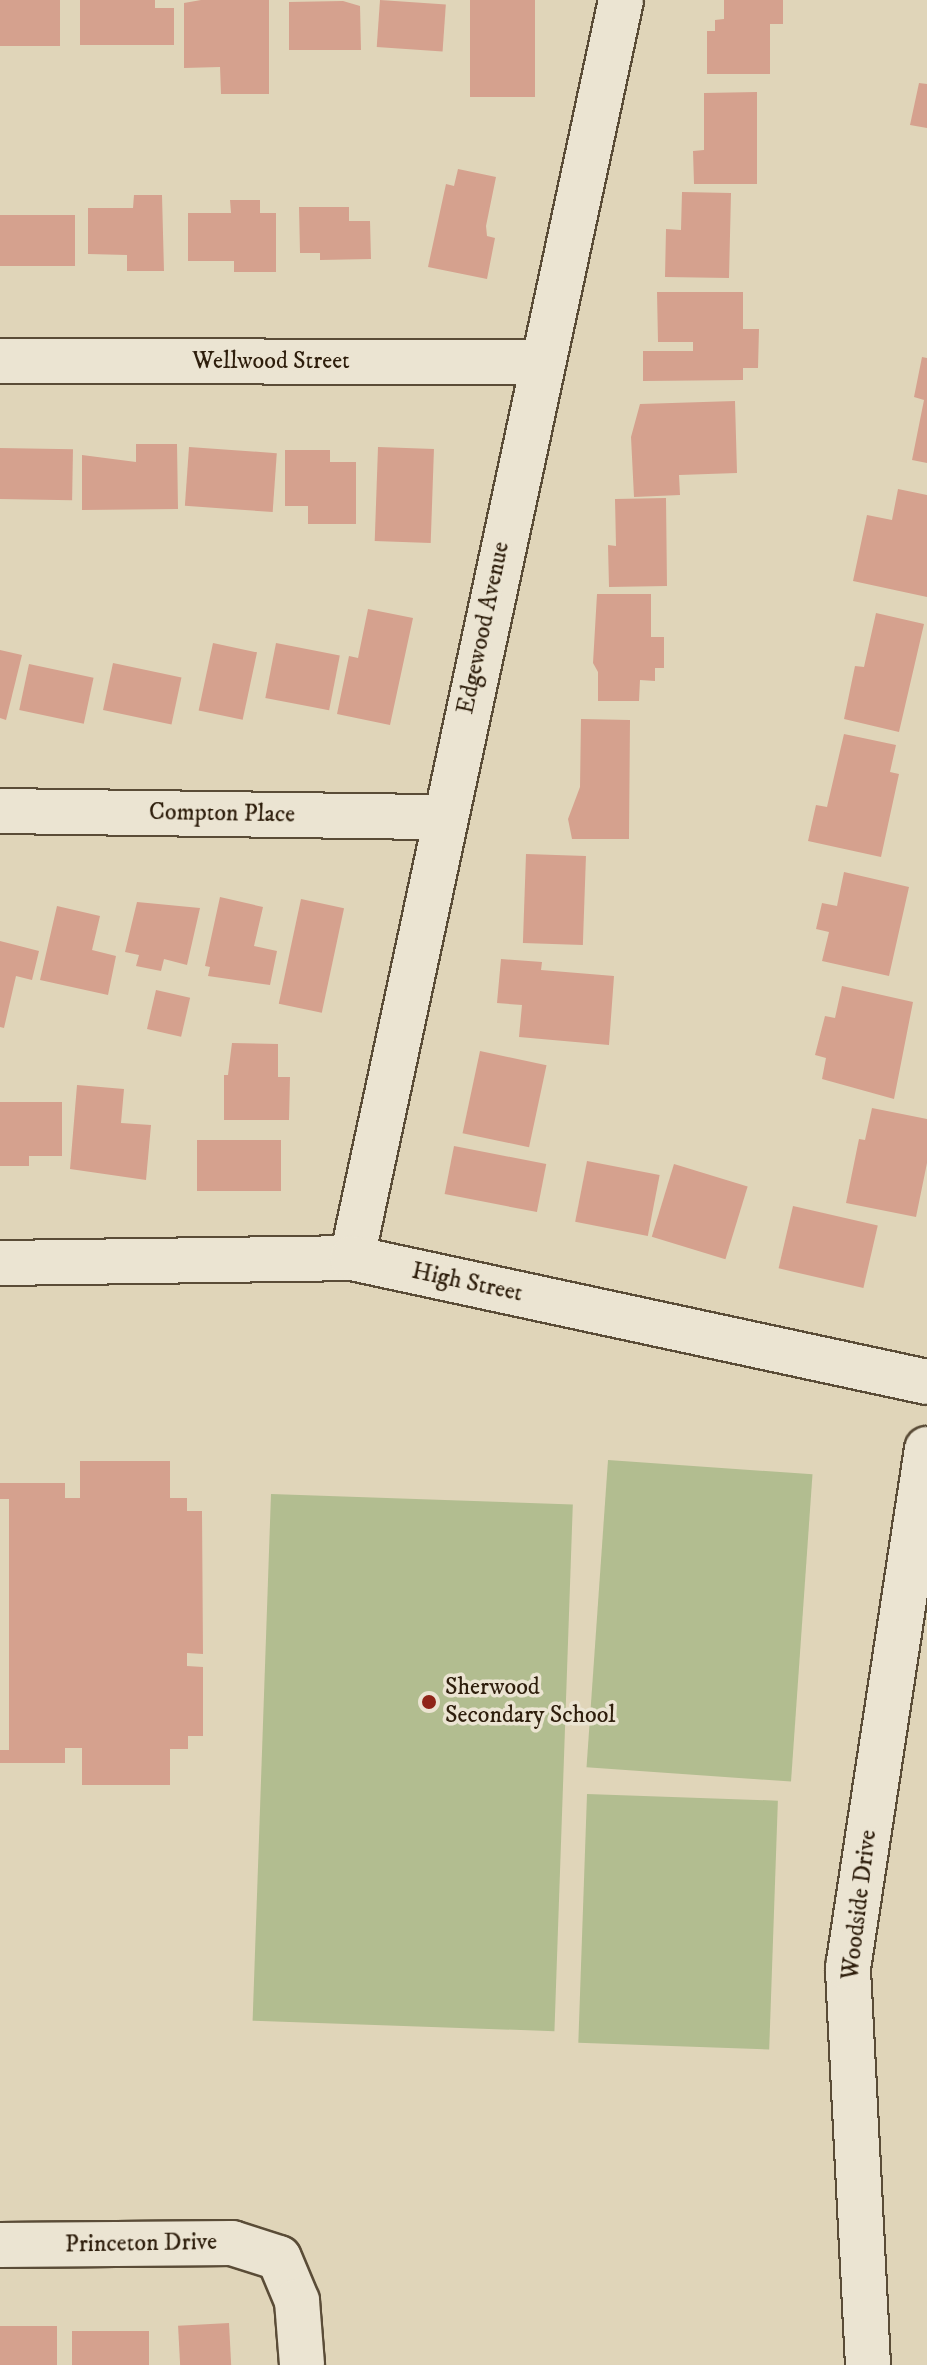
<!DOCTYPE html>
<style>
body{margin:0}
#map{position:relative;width:927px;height:2365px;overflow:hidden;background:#e0d5b9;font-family:"IM FELL DW Pica",serif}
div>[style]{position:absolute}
.green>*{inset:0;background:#b2bd90;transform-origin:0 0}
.building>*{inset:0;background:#d5a18e;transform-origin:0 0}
.roads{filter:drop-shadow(2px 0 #5a4c37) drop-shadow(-2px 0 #5a4c37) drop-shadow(0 2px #5a4c37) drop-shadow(0 -2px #5a4c37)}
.minor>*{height:44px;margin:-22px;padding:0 22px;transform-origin:22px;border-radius:22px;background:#ebe4d2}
.dots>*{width:22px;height:22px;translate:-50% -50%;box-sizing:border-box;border:4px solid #ebe4d2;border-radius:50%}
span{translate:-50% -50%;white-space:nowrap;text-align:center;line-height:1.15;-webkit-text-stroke:7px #ebe4d2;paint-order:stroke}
.street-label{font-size:24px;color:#2e1e0c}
.poi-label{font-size:24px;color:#2e1e0c}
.left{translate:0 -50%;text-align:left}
</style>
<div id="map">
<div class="green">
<div style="left:608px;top:1460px;width:205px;height:308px;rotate:4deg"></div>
<div style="left:271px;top:1494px;width:302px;height:527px;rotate:2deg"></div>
<div style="left:587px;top:1794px;width:191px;height:249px;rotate:2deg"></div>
</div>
<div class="building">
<div style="left:0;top:0;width:60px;height:46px"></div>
<div style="clip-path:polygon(80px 0,155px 0,155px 8px,174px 8px,174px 45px,80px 45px)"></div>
<div style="clip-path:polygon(201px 0,269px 0,269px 94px,221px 94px,220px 67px,184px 68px,184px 3px)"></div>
<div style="left:380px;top:0;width:66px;height:47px;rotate:4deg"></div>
<div style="left:470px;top:0;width:65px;height:97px"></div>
<div style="clip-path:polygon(724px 0,783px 0,783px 24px,770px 24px,770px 74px,707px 74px,707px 31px,715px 31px,715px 20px,724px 19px)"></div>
<div style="clip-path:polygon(343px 1px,360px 6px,361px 50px,289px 50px,289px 2px)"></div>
<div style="clip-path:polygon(919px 83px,927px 84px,927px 128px,910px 125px)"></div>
<div style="clip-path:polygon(757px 92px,757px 184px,694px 184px,693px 151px,704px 150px,704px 93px)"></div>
<div style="clip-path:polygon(458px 169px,496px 177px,486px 226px,487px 236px,495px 238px,487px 279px,428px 267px,446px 184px,454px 186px)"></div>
<div style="clip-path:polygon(682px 192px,731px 193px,729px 278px,665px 277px,666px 229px,681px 230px)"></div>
<div style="clip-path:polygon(134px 195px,162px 195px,164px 271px,127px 271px,127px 255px,88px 254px,88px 208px,133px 208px)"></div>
<div style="clip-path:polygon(230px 200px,260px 200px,260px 213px,276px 213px,276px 272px,234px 272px,234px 261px,188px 261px,188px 213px,231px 213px)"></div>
<div style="clip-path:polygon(299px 207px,349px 207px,349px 221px,370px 221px,371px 259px,320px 260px,320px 253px,300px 253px)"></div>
<div style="left:75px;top:215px;width:51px;height:75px;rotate:90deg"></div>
<div style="clip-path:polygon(657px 292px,743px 292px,743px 329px,759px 329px,758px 368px,743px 368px,743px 380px,643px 381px,643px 351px,693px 351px,693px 342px,658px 342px)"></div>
<div style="clip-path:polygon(922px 357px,927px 358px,927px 463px,912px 460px,924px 400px,914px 397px)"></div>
<div style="clip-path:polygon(735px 401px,737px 473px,679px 475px,680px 495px,634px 497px,631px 437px,640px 404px)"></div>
<div style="clip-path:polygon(136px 444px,177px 444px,178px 509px,82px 510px,82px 455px,136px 462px)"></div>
<div style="left:189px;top:447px;width:88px;height:59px;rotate:4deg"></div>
<div style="left:378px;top:447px;width:56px;height:94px;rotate:2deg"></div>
<div style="left:0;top:448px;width:73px;height:51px;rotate:1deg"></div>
<div style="clip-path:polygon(285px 450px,330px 450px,330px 462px,356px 462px,356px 524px,308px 524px,308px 506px,285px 506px)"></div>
<div style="clip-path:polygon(898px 489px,927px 495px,927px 597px,853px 581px,867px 515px,892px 520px)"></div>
<div style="clip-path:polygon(666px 498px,667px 586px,609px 587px,608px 545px,616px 546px,615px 499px)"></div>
<div style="clip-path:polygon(597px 594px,651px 594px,651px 637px,664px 637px,664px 668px,655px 668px,655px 681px,640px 680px,639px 701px,598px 701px,598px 672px,593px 663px)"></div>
<div style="clip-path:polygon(368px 609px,413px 618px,390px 725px,337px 714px,349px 656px,358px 658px)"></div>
<div style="clip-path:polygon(876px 613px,924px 624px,899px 732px,844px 719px,855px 666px,864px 667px)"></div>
<div style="left:213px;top:643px;width:45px;height:69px;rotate:12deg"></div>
<div style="left:276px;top:643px;width:65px;height:56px;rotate:11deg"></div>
<div style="clip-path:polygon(0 650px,22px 655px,6px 720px,0 718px)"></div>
<div style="left:113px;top:663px;width:70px;height:48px;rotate:12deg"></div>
<div style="left:29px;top:664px;width:66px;height:47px;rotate:12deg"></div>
<div style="clip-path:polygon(581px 719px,630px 720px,629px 839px,572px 839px,568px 819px,580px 787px)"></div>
<div style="clip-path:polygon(844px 734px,896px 745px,890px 772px,899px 774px,881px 857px,808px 841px,816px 805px,827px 807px)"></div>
<div style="left:526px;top:854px;width:60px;height:89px;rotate:2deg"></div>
<div style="clip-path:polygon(844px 872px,909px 887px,889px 976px,822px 961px,829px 932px,816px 929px,822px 903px,837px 906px)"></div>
<div style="clip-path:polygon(220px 897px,263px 907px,254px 946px,277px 951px,270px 985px,208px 976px,210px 967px,205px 966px)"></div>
<div style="left:301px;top:899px;width:44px;height:107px;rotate:12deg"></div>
<div style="clip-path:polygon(137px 902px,200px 908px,187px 965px,164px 959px,161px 971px,136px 966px,139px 955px,125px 952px)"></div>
<div style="clip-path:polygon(57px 906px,100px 916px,92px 950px,116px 956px,108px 995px,40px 980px)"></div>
<div style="clip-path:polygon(0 941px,39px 951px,32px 980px,16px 976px,4px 1028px,0 1027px)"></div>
<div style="clip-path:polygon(501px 959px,542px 962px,541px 970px,614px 976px,609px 1045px,519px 1037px,522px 1005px,497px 1003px)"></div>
<div style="clip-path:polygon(842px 986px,913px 1002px,894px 1099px,822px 1079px,826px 1058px,815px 1055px,825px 1016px,835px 1018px)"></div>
<div style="left:156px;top:990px;width:35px;height:40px;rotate:13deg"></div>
<div style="clip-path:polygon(232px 1043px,278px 1044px,278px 1077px,290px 1077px,289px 1120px,224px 1120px,224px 1075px,228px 1075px)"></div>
<div style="left:480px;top:1051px;width:68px;height:84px;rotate:12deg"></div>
<div style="clip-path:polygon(77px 1085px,124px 1089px,121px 1123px,151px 1125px,146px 1180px,70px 1169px)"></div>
<div style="clip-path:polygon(0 1102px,62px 1102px,62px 1156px,29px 1156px,29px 1166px,0 1166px)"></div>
<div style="clip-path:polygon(872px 1108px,927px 1119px,927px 1163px,916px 1217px,846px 1203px,859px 1139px,865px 1140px)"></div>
<div style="left:197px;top:1140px;width:84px;height:51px"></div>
<div style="left:454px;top:1146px;width:94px;height:49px;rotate:11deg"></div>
<div style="left:587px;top:1161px;width:74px;height:62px;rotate:11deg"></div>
<div style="left:674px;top:1164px;width:77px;height:76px;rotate:17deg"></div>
<div style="left:793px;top:1206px;width:87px;height:64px;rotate:13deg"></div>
<div style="clip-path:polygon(80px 1461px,170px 1461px,170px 1498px,187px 1498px,187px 1511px,202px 1511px,203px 1654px,187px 1653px,187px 1666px,203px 1667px,203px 1736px,188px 1736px,188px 1749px,170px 1749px,170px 1785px,82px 1785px,82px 1748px,65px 1748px,65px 1763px,0 1763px,0 1750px,9px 1750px,9px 1499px,0 1499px,0 1483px,65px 1483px,65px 1498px,80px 1498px)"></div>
<div style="left:229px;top:2323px;width:42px;height:51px;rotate:87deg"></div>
<div style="left:0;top:2326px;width:57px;height:39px"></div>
<div style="left:72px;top:2331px;width:77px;height:34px"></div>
</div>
<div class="roads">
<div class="minor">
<div style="left:0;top:361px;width:542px;rotate:0.11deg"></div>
<div style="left:0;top:811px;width:443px;rotate:0.8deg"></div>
<div style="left:352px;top:1258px;width:1286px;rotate:-77.93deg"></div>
<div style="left:0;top:1263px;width:352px;rotate:-0.8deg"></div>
<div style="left:352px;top:1258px;width:588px;rotate:12.17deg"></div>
<div style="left:0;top:2245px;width:232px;rotate:-0.5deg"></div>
<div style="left:232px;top:2243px;width:49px;rotate:17.7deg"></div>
<div style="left:279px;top:2258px;width:47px;rotate:67.3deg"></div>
<div style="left:297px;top:2301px;width:64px;rotate:85.5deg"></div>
<div style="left:868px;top:2365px;width:398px;rotate:-92.9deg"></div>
<div style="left:848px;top:1968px;width:525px;rotate:-81.35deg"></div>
</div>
</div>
<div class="dots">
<div style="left:429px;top:1702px;background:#8f2418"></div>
</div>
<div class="street-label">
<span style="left:271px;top:362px">Wellwood Street</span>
<span style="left:484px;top:628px;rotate:-78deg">Edgewood Avenue</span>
<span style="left:222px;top:814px;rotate:1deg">Compton Place</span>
<span style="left:467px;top:1283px;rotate:12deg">High Street</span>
<span style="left:860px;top:1905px;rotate:-83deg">Woodside Drive</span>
<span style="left:141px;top:2244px;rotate:-1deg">Princeton Drive</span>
</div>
<div class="poi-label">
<span class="left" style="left:445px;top:1702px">Sherwood<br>Secondary School</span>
</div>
</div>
